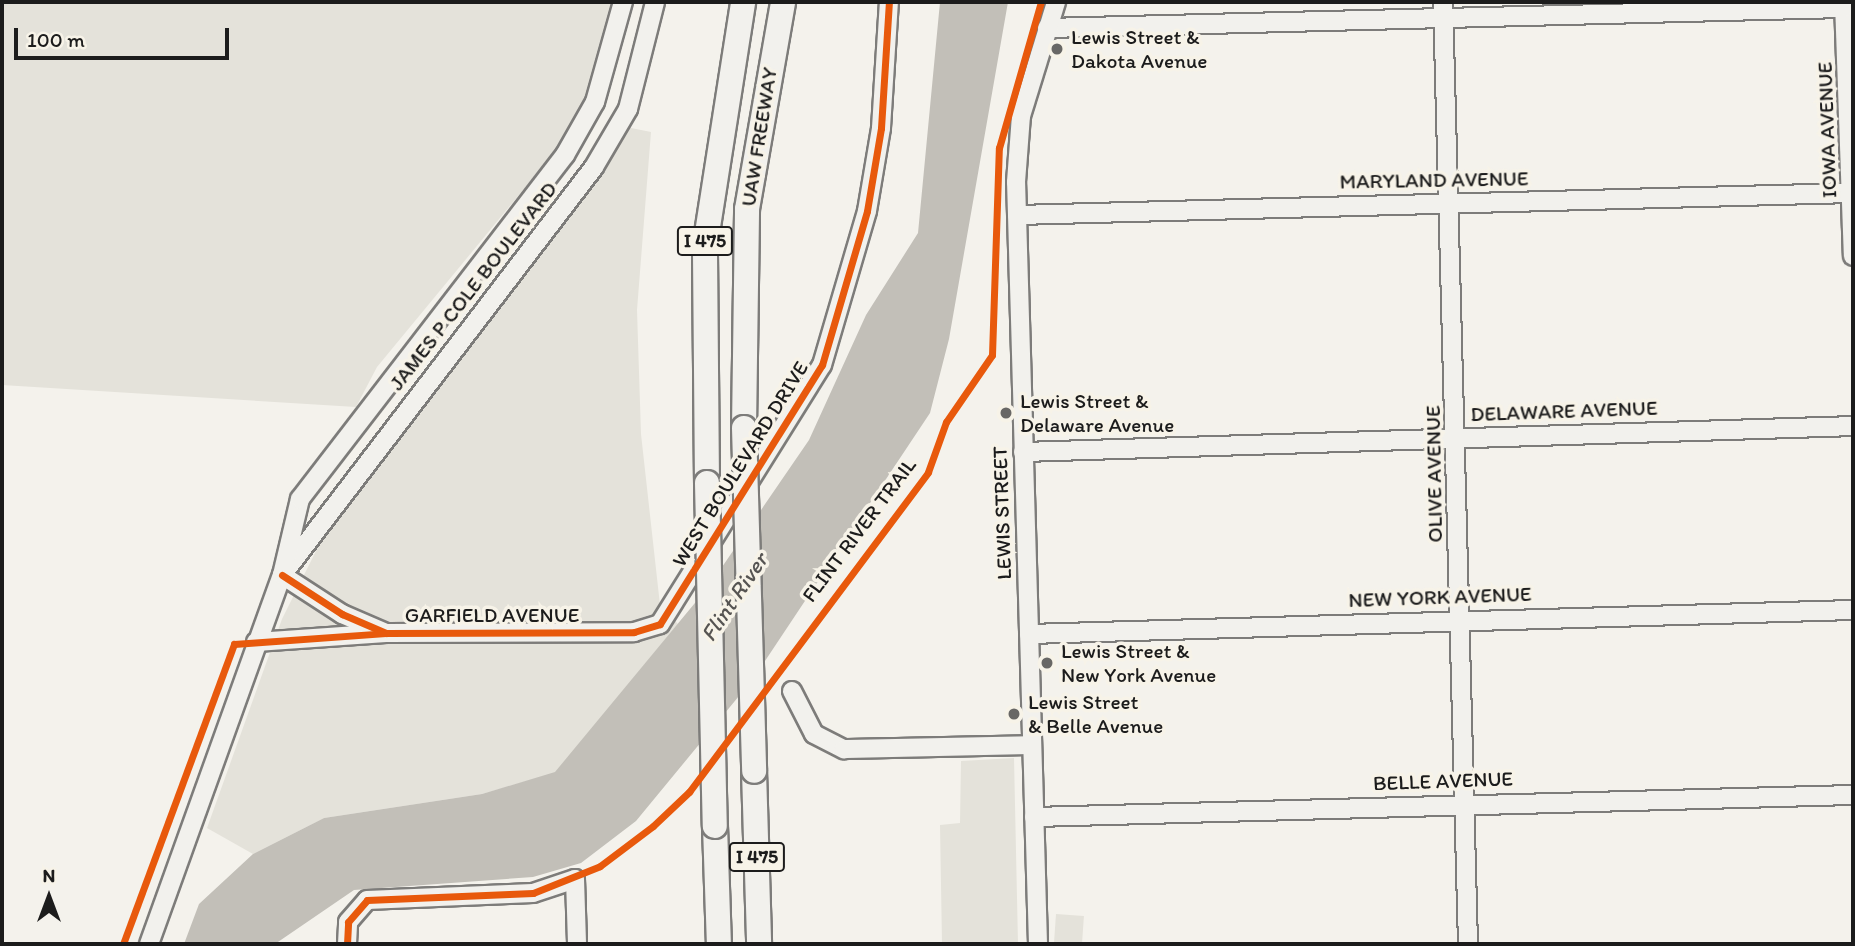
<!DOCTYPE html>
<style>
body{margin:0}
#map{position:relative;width:1855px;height:946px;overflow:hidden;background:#f4f2ec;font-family:Itim,sans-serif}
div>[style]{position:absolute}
.built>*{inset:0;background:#e4e2da;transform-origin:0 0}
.water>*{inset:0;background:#c2bfb8}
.roads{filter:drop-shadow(2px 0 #7d7c7a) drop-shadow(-2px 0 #7d7c7a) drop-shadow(0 2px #7d7c7a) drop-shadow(0 -2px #7d7c7a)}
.minor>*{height:18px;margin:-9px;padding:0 9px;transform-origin:9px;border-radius:9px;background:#f2f1ed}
.highway>*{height:24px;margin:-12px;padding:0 12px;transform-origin:12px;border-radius:12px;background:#f2f1ed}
.bridges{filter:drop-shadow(2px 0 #7d7c7a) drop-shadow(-2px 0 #7d7c7a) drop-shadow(0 2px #7d7c7a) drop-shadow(0 -2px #7d7c7a)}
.highway-bridge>*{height:24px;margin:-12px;padding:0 12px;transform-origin:12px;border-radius:12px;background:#f2f1ed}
.cycleway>*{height:7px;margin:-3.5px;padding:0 3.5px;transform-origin:3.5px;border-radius:3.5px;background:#e8590c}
.dots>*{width:19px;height:19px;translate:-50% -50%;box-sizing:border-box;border:4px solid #f7f3e8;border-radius:50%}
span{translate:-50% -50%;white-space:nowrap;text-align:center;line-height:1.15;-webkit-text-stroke:7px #f7f3e8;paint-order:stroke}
.shield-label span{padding:2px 5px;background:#f7f3e8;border:2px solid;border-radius:5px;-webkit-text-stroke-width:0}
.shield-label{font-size:19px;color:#1c1c1c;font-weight:700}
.poi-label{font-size:21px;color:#1c1c1c}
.left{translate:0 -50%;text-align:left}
.street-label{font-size:21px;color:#1c1c1c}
.water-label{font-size:23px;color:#565452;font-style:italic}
.frame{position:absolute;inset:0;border:4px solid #1c1c1c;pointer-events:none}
.north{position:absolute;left:14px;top:862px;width:70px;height:70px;-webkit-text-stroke:5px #f7f3e8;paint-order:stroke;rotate:0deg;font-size:19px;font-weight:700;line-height:28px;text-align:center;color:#1c1c1c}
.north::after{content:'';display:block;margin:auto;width:24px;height:32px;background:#1c1c1c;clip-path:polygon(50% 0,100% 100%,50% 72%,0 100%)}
.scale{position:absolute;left:14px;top:28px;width:215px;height:32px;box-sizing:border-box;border:4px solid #1c1c1c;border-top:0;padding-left:9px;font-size:21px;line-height:24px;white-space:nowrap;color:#1c1c1c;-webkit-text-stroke:5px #f7f3e8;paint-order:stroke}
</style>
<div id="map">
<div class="built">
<div style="clip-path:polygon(2px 2px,615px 2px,594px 85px,566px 138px,377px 367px,356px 407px,2px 385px)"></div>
<div style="clip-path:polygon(626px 127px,651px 132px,637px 310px,641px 434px,660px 605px,678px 624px,555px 773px,482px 794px,324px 818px,253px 854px,207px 828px,282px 619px,327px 529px,573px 211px)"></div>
<div style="clip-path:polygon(1014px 758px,1018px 944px,942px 944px,940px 825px,960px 823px,961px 761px)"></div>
<div style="left:1056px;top:914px;width:28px;height:30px;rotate:4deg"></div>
</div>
<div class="water">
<div style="clip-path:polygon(940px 2px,1008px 2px,949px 339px,930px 413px,753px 679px,636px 821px,581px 863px,533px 877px,354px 890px,275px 944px,184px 944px,199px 904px,253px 854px,324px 818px,482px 794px,555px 772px,709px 586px,809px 440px,866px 315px,918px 233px)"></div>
</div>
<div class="roads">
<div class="minor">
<div style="left:1443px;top:2px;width:942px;rotate:88.48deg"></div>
<div style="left:1844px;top:2px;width:254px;rotate:88deg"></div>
<div style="left:1047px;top:28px;width:797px;rotate:-1.44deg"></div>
<div style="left:1017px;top:215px;width:834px;rotate:-1.51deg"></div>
<div style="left:1023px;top:452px;width:830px;rotate:-1.79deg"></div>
<div style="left:286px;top:570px;width:507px;rotate:-52.61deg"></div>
<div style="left:594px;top:167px;width:67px;rotate:-59.6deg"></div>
<div style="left:628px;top:109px;width:110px;rotate:-75.8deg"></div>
<div style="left:282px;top:575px;width:72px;rotate:33deg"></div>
<div style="left:342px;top:614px;width:48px;rotate:23.4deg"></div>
<div style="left:386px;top:633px;width:248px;rotate:-0.2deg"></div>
<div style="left:634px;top:632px;width:27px;rotate:-17deg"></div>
<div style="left:660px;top:624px;width:305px;rotate:-58deg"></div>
<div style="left:822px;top:365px;width:160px;rotate:-73.7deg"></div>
<div style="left:867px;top:211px;width:84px;rotate:-80.4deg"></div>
<div style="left:881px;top:128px;width:126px;rotate:-86.4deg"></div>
<div style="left:1029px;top:634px;width:824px;rotate:-1.67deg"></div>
<div style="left:256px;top:642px;width:130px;rotate:-4deg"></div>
<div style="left:792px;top:691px;width:48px;rotate:62.9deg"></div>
<div style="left:814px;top:734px;width:34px;rotate:27deg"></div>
<div style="left:844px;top:749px;width:188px;rotate:-1.2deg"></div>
<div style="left:1034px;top:817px;width:819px;rotate:-1.54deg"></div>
<div style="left:149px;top:944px;width:392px;rotate:-70.2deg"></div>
<div style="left:282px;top:575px;width:78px;rotate:-76.7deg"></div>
<div style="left:300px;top:499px;width:434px;rotate:-52.4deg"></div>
<div style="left:565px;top:155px;width:61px;rotate:-60.5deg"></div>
<div style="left:595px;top:102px;width:104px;rotate:-74.4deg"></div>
<div style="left:347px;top:944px;width:22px;rotate:-87deg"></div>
<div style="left:348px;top:922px;width:29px;rotate:-49deg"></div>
<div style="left:367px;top:900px;width:166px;rotate:-2.4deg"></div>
<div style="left:533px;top:893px;width:44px;rotate:-18.4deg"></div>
<div style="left:575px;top:879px;width:65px;rotate:88.2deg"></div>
<div style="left:1038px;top:944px;width:762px;rotate:-91.65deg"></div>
<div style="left:1016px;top:182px;width:66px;rotate:-85.7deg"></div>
<div style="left:1021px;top:116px;width:119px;rotate:-72.9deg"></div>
</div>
<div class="highway">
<div style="left:744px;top:428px;width:219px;rotate:-89.2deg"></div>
<div style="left:747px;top:209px;width:210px;rotate:-80.1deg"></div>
<div style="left:707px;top:483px;width:237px;rotate:-90.5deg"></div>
<div style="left:705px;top:246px;width:247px;rotate:-81.1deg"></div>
<div style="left:754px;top:771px;width:173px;rotate:88.3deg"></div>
<div style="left:715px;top:826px;width:118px;rotate:88.1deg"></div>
</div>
</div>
<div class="bridges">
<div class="highway-bridge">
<div style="left:744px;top:428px;width:343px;rotate:88.3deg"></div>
<div style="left:707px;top:483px;width:343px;rotate:88.7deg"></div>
</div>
</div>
<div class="cycleway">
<div style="left:282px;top:575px;width:72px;rotate:33deg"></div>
<div style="left:342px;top:614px;width:48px;rotate:23.4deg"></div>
<div style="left:386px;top:633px;width:248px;rotate:-0.2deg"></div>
<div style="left:634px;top:632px;width:27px;rotate:-17deg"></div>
<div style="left:660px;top:624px;width:305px;rotate:-58deg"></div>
<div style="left:822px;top:365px;width:160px;rotate:-73.7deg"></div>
<div style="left:867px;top:211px;width:84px;rotate:-80.4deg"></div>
<div style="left:881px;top:128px;width:126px;rotate:-86.4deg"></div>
<div style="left:123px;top:944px;width:320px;rotate:-69.7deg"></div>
<div style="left:234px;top:644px;width:152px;rotate:-4.1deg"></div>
<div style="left:347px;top:944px;width:22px;rotate:-87deg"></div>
<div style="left:348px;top:922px;width:29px;rotate:-49deg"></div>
<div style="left:367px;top:900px;width:166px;rotate:-2.4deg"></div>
<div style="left:533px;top:893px;width:72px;rotate:-21.9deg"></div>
<div style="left:600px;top:866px;width:66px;rotate:-37deg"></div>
<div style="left:653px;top:826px;width:50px;rotate:-43.4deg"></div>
<div style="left:689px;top:792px;width:399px;rotate:-53.2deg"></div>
<div style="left:928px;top:472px;width:53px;rotate:-70.2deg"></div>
<div style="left:946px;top:422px;width:81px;rotate:-55.5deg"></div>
<div style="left:992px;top:355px;width:207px;rotate:-88.1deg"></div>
<div style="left:999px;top:148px;width:152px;rotate:-74deg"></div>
</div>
<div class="dots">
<div style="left:1057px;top:49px;background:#686765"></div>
<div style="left:1006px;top:413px;background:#686765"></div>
<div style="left:1047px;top:663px;background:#686765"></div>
<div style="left:1014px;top:714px;background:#686765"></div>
</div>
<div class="shield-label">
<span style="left:705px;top:241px">I 475</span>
<span style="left:757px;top:857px">I 475</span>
</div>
<div class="poi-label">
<span class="left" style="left:1071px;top:49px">Lewis Street &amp;<br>Dakota Avenue</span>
<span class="left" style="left:1020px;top:413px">Lewis Street &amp;<br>Delaware Avenue</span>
<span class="left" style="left:1061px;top:663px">Lewis Street &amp;<br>New York Avenue</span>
<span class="left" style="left:1028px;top:714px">Lewis Street<br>&amp; Belle Avenue</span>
</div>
<div class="street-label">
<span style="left:1827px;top:130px;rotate:-92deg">IOWA AVENUE</span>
<span style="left:759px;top:137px;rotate:-81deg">UAW FREEWAY</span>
<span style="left:1434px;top:180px;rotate:-1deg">MARYLAND AVENUE</span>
<span style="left:473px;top:286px;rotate:-52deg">JAMES P COLE BOULEVARD</span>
<span style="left:1564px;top:411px;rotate:-2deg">DELAWARE AVENUE</span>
<span style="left:740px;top:464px;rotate:-58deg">WEST BOULEVARD DRIVE</span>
<span style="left:1434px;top:474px;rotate:-91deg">OLIVE AVENUE</span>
<span style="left:1002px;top:513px;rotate:-92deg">LEWIS STREET</span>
<span style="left:859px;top:530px;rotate:-53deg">FLINT RIVER TRAIL</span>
<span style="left:1440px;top:597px;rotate:-2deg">NEW YORK AVENUE</span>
<span style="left:492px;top:615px">GARFIELD AVENUE</span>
<span style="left:1443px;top:781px;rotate:-2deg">BELLE AVENUE</span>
</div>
<div class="water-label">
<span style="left:734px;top:597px;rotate:-56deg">Flint River</span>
</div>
<div class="frame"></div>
<div class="north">N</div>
<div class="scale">100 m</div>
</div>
